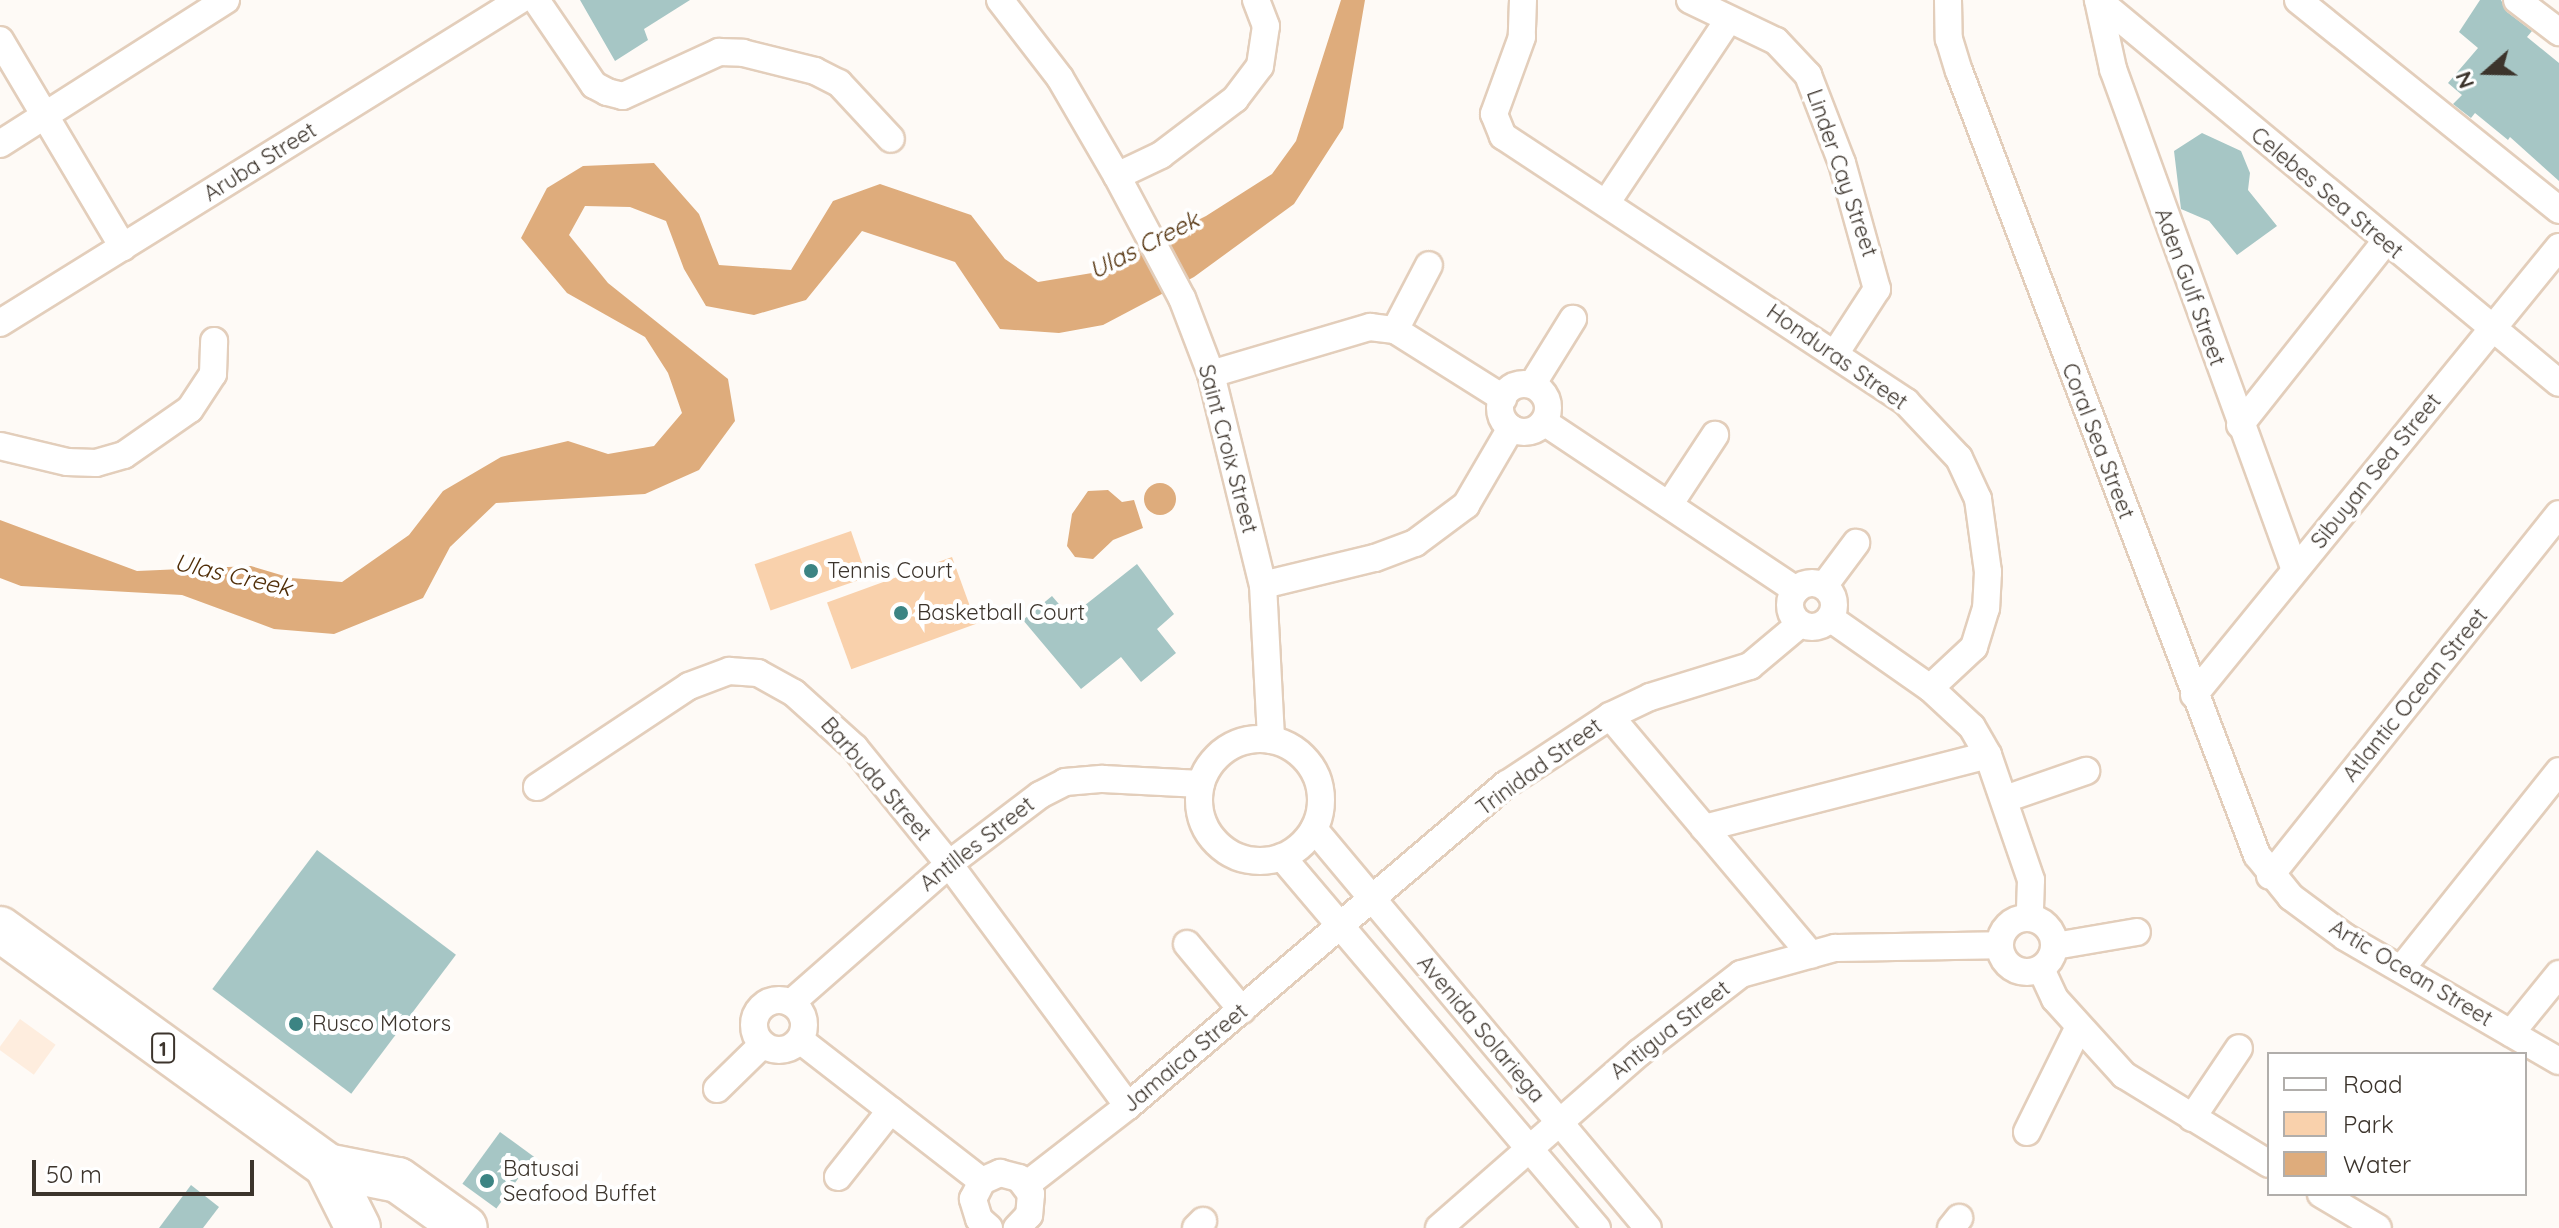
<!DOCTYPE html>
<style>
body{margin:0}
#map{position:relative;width:2559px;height:1228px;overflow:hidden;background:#fefaf6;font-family:Quicksand,sans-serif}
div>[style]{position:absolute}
.built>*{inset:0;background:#feedde;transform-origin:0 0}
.green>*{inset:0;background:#f9d1ac;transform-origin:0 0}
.water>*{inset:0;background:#deac7c}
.round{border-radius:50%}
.building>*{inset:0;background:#a6c6c5;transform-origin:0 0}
.roads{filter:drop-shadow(2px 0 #e3cebb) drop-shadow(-2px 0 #e3cebb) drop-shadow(0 2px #e3cebb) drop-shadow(0 -2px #e3cebb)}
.minor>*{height:26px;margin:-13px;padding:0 13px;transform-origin:13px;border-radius:13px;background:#fff}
.minor>.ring{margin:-13px;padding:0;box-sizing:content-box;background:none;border:26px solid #fff;border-radius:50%}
.trunk>*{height:44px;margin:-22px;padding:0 22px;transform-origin:22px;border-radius:22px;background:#fff}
.dots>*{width:22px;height:22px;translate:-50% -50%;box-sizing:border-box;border:4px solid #fff;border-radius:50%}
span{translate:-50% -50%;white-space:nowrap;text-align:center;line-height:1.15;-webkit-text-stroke:8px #fff;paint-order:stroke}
.shield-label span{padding:2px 6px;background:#fff;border:2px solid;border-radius:6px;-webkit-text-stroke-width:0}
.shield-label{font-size:20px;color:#3c342c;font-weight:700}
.street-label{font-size:22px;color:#3c342c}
.poi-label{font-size:22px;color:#3c342c}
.left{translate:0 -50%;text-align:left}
.water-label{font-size:24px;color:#502e08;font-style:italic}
.legend{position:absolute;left:2267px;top:1052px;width:260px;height:144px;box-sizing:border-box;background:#fff;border:2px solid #b1aeab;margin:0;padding:10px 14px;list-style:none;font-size:24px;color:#3c342c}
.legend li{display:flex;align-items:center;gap:16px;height:40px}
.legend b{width:40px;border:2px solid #b1aeab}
.north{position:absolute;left:2447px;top:32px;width:80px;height:80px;-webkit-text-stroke:6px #fff;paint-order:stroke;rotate:250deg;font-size:22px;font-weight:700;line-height:32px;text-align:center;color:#3c342c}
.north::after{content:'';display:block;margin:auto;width:28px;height:36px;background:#3c342c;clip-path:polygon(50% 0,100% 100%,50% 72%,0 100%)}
.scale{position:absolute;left:32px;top:1160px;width:222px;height:36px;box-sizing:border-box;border:4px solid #3c342c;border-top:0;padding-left:10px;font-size:24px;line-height:28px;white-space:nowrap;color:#3c342c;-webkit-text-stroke:6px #fff;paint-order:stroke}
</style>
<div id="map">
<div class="built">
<div style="left:20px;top:1019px;width:44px;height:37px;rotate:36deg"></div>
</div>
<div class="green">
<div style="left:851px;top:531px;width:49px;height:102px;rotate:71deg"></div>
<div style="left:952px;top:557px;width:71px;height:133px;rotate:70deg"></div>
</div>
<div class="water">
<div style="clip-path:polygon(1341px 0,1365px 0,1343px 128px,1294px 204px,1194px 277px,1103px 325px,1059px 333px,1000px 329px,955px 262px,862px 231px,806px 300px,754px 315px,706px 306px,684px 269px,666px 221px,630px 207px,585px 206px,569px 235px,608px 283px,728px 379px,735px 421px,699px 470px,645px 494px,496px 503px,450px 547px,423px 598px,334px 634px,274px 629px,182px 595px,21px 586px,0 578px,0 520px,137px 571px,251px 566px,291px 578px,342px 582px,409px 535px,443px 491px,501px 457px,568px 441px,608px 454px,654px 446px,682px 413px,668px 373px,645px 337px,567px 293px,521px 238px,547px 188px,583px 166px,654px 163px,699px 214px,719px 265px,791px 270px,833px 201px,880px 184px,971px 215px,1005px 259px,1038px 282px,1092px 273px,1206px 216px,1272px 174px,1296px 141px)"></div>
<div class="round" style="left:1144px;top:483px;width:32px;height:32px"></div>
<div style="clip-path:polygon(1108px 490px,1122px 502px,1134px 500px,1143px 528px,1113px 540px,1093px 559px,1075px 557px,1067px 546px,1072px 514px,1088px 491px)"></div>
</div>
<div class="building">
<div style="clip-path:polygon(580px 0,690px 0,644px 29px,648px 40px,615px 61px)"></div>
<div style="clip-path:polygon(2480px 0,2501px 0,2507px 12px,2532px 31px,2527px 37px,2559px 63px,2559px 181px,2510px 137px,2508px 140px,2475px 113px,2471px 118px,2453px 104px,2462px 95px,2448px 83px,2478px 48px,2459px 32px)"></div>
<div style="clip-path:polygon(2202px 133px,2241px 151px,2250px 173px,2248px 190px,2277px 226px,2237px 255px,2209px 221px,2181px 209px,2174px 151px)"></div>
<div style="clip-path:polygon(1137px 564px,1174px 614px,1157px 629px,1176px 653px,1141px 682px,1121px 657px,1081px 689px,1023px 620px,1052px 596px,1070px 617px)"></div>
<div style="left:317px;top:850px;width:174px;height:174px;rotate:37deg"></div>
<div style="left:500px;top:1132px;width:42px;height:64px;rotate:36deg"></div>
<div style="clip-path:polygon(191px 1185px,219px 1207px,203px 1228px,159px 1228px)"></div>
</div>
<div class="roads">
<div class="minor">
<div style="left:536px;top:0;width:103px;rotate:55.7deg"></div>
<div style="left:594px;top:85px;width:15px;rotate:28deg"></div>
<div style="left:607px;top:92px;width:16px;rotate:14deg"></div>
<div style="left:623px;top:96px;width:106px;rotate:-24.6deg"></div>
<div style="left:719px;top:52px;width:24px;rotate:2deg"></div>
<div style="left:743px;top:53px;width:74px;rotate:14deg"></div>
<div style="left:815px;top:71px;width:27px;rotate:27deg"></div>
<div style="left:839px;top:83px;width:76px;rotate:47.1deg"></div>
<div style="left:1000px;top:0;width:98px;rotate:52.4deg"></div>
<div style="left:1060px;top:78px;width:113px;rotate:59.8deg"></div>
<div style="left:1117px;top:176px;width:138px;rotate:62deg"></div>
<div style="left:1182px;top:298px;width:81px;rotate:69.1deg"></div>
<div style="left:1211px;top:374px;width:217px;rotate:76.2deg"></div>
<div style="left:1263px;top:585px;width:155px;rotate:87deg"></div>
<div style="left:1523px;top:0;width:37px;rotate:92deg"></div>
<div style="left:1522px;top:37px;width:82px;rotate:110deg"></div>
<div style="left:1494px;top:114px;width:24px;rotate:68deg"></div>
<div style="left:1503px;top:136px;width:483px;rotate:33.4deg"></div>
<div style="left:1906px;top:402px;width:77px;rotate:46.6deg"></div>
<div style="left:1959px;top:458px;width:45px;rotate:65.1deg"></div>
<div style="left:1978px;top:499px;width:74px;rotate:82.2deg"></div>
<div style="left:1988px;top:572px;width:36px;rotate:93deg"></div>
<div style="left:1986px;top:608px;width:41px;rotate:107.1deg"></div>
<div style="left:1974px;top:647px;width:60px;rotate:137deg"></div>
<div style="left:1690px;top:0;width:95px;rotate:25.5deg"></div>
<div style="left:1776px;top:41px;width:47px;rotate:46.7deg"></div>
<div style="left:1808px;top:75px;width:94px;rotate:68.9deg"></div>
<div style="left:1842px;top:163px;width:131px;rotate:74.5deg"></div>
<div style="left:1877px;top:289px;width:77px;rotate:122.9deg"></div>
<div style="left:1948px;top:0;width:39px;rotate:89deg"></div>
<div style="left:1949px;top:39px;width:34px;rotate:73deg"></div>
<div style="left:1959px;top:71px;width:839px;rotate:69.19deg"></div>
<div style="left:2257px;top:855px;width:54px;rotate:51deg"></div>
<div style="left:2291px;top:897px;width:67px;rotate:36.5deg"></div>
<div style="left:2345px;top:937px;width:247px;rotate:30.1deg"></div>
<div style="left:2098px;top:0;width:71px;rotate:77.7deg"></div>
<div style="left:2113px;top:69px;width:533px;rotate:70.04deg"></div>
<div style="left:2098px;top:0;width:599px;rotate:39.72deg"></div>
<div style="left:2298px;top:0;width:335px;rotate:38.8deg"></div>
<div style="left:2517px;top:0;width:53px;rotate:37.3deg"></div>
<div style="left:0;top:40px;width:241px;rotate:59.3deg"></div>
<div style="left:0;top:144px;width:268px;rotate:-32.5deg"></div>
<div style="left:1117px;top:176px;width:49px;rotate:-25.5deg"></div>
<div style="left:1161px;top:155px;width:93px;rotate:-37.1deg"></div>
<div style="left:1235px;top:99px;width:41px;rotate:-52.9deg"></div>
<div style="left:1260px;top:66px;width:40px;rotate:-81.5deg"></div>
<div style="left:1266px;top:26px;width:28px;rotate:-111deg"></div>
<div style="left:1607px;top:202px;width:216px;rotate:-56.3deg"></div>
<div style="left:0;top:323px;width:612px;rotate:-31.85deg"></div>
<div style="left:1395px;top:330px;width:73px;rotate:-62.4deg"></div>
<div style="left:1211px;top:374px;width:166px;rotate:-16.5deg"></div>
<div style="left:1370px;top:327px;width:25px;rotate:7deg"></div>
<div style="left:1395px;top:330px;width:128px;rotate:32.2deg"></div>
<div class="ring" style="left:1500px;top:384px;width:22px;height:22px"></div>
<div style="left:1532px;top:385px;width:78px;rotate:-58.2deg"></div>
<div style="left:1544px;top:422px;width:303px;rotate:33.7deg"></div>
<div style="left:2240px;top:425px;width:233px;rotate:-51.6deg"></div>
<div style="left:0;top:446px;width:69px;rotate:13.4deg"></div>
<div style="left:67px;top:462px;width:29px;rotate:2deg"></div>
<div style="left:96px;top:463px;width:29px;rotate:-16deg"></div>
<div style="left:124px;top:455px;width:80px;rotate:-34.9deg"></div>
<div style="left:190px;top:409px;width:42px;rotate:-56.7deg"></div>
<div style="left:213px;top:374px;width:33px;rotate:-88deg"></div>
<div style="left:1669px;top:505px;width:84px;rotate:-56.7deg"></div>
<div class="ring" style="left:1790px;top:583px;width:18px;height:18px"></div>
<div style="left:1263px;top:585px;width:115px;rotate:-13.6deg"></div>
<div style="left:1375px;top:558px;width:43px;rotate:-20.6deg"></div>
<div style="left:1415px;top:543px;width:64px;rotate:-36.7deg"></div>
<div style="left:1466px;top:505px;width:89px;rotate:-59.7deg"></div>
<div style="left:1824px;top:586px;width:54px;rotate:-53.3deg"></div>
<div style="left:1830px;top:618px;width:122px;rotate:35deg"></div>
<div style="left:1930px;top:688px;width:57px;rotate:42.9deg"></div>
<div style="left:1972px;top:727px;width:32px;rotate:60deg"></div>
<div style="left:1988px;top:755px;width:132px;rotate:71deg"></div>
<div style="left:2031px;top:880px;width:38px;rotate:92deg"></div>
<div style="left:2194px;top:695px;width:578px;rotate:-50.83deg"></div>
<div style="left:1610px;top:716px;width:312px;rotate:49.9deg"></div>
<div class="ring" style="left:1199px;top:739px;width:96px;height:96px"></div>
<div style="left:537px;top:787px;width:182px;rotate:-33.6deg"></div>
<div style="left:689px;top:686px;width:43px;rotate:-20.6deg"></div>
<div style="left:729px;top:671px;width:29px;rotate:4deg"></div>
<div style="left:758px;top:673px;width:41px;rotate:29.1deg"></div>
<div style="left:794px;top:693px;width:82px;rotate:42deg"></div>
<div style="left:855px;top:748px;width:149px;rotate:51deg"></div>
<div style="left:949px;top:864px;width:301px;rotate:53.5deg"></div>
<div style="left:2005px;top:799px;width:86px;rotate:-19.1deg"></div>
<div style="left:1704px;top:828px;width:293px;rotate:-14.4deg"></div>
<div style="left:1314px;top:829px;width:520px;rotate:50.07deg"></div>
<div style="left:1282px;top:857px;width:487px;rotate:49.7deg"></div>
<div style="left:2270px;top:876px;width:463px;rotate:-51.4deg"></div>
<div class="ring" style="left:2000px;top:918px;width:28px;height:28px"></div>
<div style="left:1187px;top:944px;width:86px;rotate:50.2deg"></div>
<div style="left:2055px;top:946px;width:83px;rotate:-9.7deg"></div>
<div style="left:2041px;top:969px;width:33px;rotate:65deg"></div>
<div style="left:2055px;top:999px;width:103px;rotate:47.8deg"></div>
<div style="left:2124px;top:1075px;width:170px;rotate:31.5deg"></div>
<div style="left:2401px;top:969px;width:253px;rotate:-51.4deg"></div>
<div class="ring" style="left:754px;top:1000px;width:24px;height:24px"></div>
<div style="left:791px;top:1003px;width:210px;rotate:-41.3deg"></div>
<div style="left:949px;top:864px;width:114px;rotate:-37.2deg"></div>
<div style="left:1040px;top:795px;width:28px;rotate:-27deg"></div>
<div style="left:1065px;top:782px;width:38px;rotate:-5deg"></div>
<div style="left:1103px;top:779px;width:98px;rotate:2.9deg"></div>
<div style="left:2511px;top:1033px;width:76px;rotate:-50.9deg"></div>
<div style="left:800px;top:1040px;width:230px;rotate:37.8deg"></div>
<div style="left:717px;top:1089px;width:63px;rotate:-44.4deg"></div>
<div style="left:2192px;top:1118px;width:84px;rotate:-56.1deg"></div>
<div style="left:2027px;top:1132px;width:117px;rotate:-63.7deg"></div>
<div style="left:838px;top:1177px;width:85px;rotate:-51.7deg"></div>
<div style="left:1026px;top:1185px;width:129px;rotate:-37.8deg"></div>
<div style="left:1128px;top:1106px;width:497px;rotate:-40.4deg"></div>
<div style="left:1507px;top:784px;width:123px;rotate:-33.4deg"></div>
<div style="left:1610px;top:716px;width:44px;rotate:-25.4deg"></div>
<div style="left:1650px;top:697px;width:105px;rotate:-17.2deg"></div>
<div style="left:1750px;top:666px;width:65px;rotate:-40deg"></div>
<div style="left:2321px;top:1194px;width:66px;rotate:30.8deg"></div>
<div style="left:989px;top:1228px;width:13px;rotate:-138deg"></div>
<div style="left:979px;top:1219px;width:21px;rotate:-107deg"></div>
<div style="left:973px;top:1199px;width:20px;rotate:-63deg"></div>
<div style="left:982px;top:1181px;width:20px;rotate:-24deg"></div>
<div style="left:1000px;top:1173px;width:20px;rotate:15deg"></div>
<div style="left:1019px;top:1178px;width:20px;rotate:53deg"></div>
<div style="left:1031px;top:1194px;width:21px;rotate:95deg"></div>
<div style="left:1029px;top:1215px;width:18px;rotate:133deg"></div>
<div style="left:1196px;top:1228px;width:10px;rotate:-45deg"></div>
<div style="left:1439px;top:1228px;width:266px;rotate:-41.2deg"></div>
<div style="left:1639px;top:1053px;width:129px;rotate:-37.8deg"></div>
<div style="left:1741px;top:974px;width:98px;rotate:-15.5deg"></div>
<div style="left:1835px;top:948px;width:165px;rotate:-1deg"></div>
<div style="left:1951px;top:1228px;width:13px;rotate:-51deg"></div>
</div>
<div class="trunk">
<div style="left:0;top:929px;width:404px;rotate:35.9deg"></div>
<div style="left:327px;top:1166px;width:72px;rotate:11.2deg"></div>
<div style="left:398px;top:1180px;width:82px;rotate:35.6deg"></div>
<div style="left:327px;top:1166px;width:69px;rotate:63.4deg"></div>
</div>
</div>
<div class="dots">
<div style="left:811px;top:571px;background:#3c8483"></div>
<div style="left:901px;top:613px;background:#3c8483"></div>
<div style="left:296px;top:1024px;background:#3c8483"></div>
<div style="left:487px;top:1181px;background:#3c8483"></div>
</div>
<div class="shield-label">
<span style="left:163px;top:1048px">1</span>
</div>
<div class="street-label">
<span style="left:260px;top:162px;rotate:-32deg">Aruba Street</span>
<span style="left:1842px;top:173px;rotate:71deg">Linder Cay Street</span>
<span style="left:2327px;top:193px;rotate:40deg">Celebes Sea Street</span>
<span style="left:2190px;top:287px;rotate:70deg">Aden Gulf Street</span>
<span style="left:1837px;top:357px;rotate:35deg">Honduras Street</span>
<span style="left:2098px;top:441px;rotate:69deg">Coral Sea Street</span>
<span style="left:1228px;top:449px;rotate:75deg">Saint Croix Street</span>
<span style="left:2376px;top:471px;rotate:-51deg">Sibuyan Sea Street</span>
<span style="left:2415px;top:695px;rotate:-51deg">Atlantic Ocean Street</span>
<span style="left:1539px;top:767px;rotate:-36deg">Trinidad Street</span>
<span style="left:876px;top:779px;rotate:49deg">Barbuda Street</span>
<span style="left:977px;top:844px;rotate:-38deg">Antilles Street</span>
<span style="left:2411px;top:973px;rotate:31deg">Artic Ocean Street</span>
<span style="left:1481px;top:1029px;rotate:50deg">Avenida Solariega</span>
<span style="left:1670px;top:1030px;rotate:-38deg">Antigua Street</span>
<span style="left:1185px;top:1058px;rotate:-40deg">Jamaica Street</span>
</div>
<div class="poi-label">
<span class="left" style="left:827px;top:571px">Tennis Court</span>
<span class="left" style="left:917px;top:613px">Basketball Court</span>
<span class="left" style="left:312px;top:1024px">Rusco Motors</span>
<span class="left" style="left:503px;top:1181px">Batusai<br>Seafood Buffet</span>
</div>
<div class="water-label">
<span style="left:1144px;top:245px;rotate:-27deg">Ulas Creek</span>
<span style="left:233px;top:575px;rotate:13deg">Ulas Creek</span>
</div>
<ul class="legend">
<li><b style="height:10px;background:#fff"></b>Road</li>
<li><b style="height:22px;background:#f9d1ac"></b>Park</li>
<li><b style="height:22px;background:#deac7c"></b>Water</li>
</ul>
<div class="north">N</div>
<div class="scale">50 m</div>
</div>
